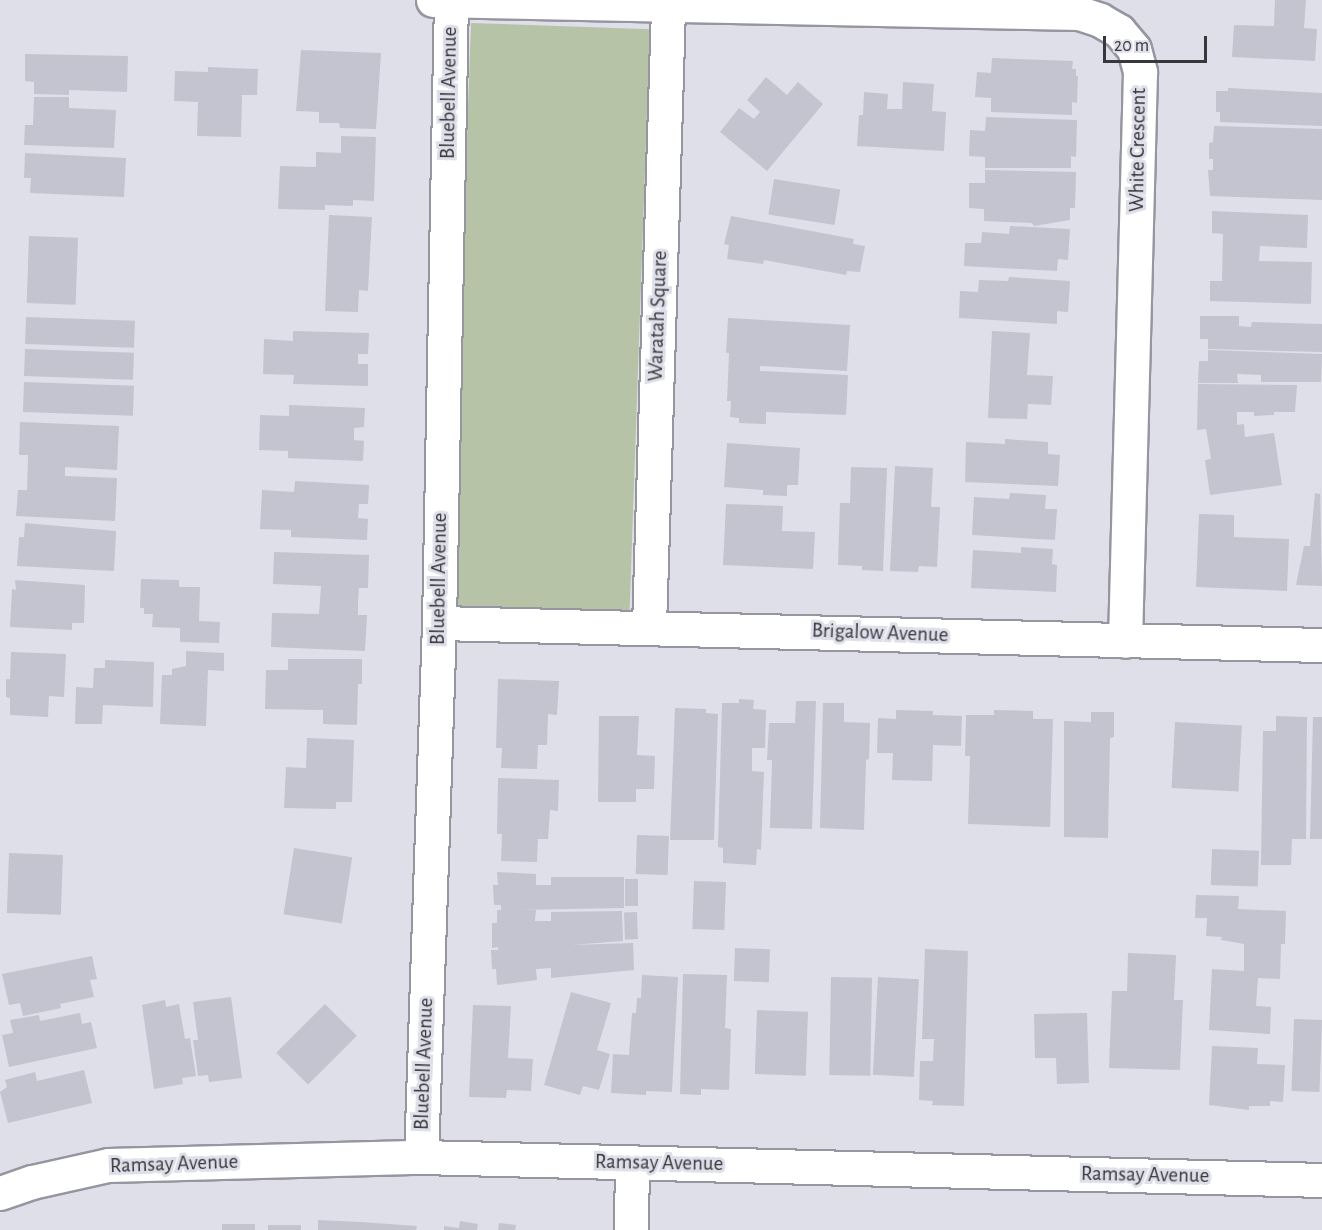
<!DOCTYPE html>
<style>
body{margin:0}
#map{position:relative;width:1322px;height:1230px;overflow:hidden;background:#dfdfea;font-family:"Alegreya Sans",sans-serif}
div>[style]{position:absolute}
.green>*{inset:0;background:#b6c3a7;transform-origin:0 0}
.building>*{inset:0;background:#c3c4cf;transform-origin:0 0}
.roads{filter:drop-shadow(2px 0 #9596a0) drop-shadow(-2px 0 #9596a0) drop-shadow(0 2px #9596a0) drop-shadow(0 -2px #9596a0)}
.minor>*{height:33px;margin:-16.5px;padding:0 16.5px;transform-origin:16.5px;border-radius:16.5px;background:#fff}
span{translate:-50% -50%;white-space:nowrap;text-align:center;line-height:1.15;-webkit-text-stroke:6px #dfdfea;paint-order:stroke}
.street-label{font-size:21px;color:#37383c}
.scale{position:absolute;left:1103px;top:36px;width:104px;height:27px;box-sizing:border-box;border:3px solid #37383c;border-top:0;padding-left:8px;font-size:18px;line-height:21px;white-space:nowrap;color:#37383c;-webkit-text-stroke:4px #dfdfea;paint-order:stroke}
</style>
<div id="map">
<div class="green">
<div style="left:471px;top:23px;width:179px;height:588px;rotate:2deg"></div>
</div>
<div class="building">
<div style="clip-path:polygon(1275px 0,1306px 0,1304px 28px,1317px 29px,1315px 61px,1232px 57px,1234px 25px,1274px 26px)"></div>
<div style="clip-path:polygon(301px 50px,381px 53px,376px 129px,340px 128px,339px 123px,319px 123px,319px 112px,296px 111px)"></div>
<div style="clip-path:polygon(25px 54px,128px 56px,127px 92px,69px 90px,69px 95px,34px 94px,34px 82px,25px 81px)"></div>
<div style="clip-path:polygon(992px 58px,1073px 61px,1072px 69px,1076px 69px,1076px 76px,1078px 76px,1077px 103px,1072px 102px,1072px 115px,991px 112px,991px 98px,975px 97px,977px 72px,991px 73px)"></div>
<div style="clip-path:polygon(208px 67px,258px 69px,257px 95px,242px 95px,241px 137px,197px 136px,198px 102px,174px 101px,175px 71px,208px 72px)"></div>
<div style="clip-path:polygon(766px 77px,787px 95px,798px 82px,823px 104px,767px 171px,720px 132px,739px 108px,754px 119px,760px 112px,747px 100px)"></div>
<div style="clip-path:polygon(903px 82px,934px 84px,932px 111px,946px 112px,944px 151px,857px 146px,859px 115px,863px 115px,864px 92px,888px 94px,887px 109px,902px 109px)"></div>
<div style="clip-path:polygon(1228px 88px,1322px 93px,1322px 126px,1220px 122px,1220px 112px,1216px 112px,1216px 91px,1228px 91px)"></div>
<div style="clip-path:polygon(34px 97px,69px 97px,69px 108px,116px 110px,114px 148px,24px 145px,25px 125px,33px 125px)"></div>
<div style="clip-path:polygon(986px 117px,1077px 120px,1076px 157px,1071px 156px,1071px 168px,985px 168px,985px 157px,969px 156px,970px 130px,985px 131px)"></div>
<div style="clip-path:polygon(1214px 126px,1322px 129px,1322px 200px,1210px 196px,1208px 170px,1213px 170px,1213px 159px,1209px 159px,1209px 143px,1213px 142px)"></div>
<div style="clip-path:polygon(341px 136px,376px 137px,374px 201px,353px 200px,353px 206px,325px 205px,325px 210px,278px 209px,280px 166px,316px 167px,316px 152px,341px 153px)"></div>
<div style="clip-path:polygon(25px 153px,126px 158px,124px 197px,30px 193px,31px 178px,24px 178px)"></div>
<div style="clip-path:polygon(985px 170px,1076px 172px,1075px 208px,1070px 208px,1070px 220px,1034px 226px,1032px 223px,984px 221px,984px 209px,969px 208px,969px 183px,985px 183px)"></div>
<div style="left:774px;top:179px;width:67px;height:36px;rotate:9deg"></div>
<div style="clip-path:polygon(1212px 211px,1308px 215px,1307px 248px,1260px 246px,1259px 261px,1312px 262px,1311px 304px,1210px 301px,1210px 281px,1222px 281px,1223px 234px,1212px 233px)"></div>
<div style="clip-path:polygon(329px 215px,372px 217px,368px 291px,359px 290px,358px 312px,325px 311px)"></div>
<div style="clip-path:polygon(731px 216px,854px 239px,853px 244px,865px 246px,860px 272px,847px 271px,846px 275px,764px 260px,763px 264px,727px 259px,729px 245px,724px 244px)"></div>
<div style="clip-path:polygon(1010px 226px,1070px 229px,1068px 260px,1058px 259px,1057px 271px,964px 266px,965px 243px,981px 243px,982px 232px,1009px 234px)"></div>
<div style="left:29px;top:236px;width:49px;height:67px;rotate:2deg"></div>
<div style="clip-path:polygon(1009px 277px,1070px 281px,1068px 312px,1057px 311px,1057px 324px,959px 318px,960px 291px,978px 292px,979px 280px,1008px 281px)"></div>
<div style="clip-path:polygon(1200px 316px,1239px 316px,1239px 326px,1251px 327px,1252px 322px,1322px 324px,1322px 352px,1208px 349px,1208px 339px,1200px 339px)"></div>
<div style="left:26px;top:317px;width:109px;height:27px;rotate:2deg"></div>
<div style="clip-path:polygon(728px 318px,850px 325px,847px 371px,760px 366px,760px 371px,848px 375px,846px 415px,766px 412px,766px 424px,739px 423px,739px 418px,730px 417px,731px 401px,727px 401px,729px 353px,726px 353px)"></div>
<div style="clip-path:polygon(293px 331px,369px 333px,368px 354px,358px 354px,358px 364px,368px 364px,368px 386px,293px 384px,294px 375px,263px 374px,264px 339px,293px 341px)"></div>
<div style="clip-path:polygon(992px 331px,1030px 333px,1027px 375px,1053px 376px,1051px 405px,1028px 404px,1027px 419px,988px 418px)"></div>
<div style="left:25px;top:349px;width:109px;height:27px;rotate:2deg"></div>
<div style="clip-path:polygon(1208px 350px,1322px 354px,1321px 382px,1261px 382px,1261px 375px,1237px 374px,1238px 383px,1198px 383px,1199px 361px,1208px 361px)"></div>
<div style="left:24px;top:382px;width:110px;height:30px;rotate:2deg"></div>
<div style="clip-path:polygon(1198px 384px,1297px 385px,1295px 412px,1274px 412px,1274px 415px,1254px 416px,1254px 412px,1237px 412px,1237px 425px,1244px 424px,1245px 437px,1274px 433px,1282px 485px,1210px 495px,1205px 460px,1211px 459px,1206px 429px,1197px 430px)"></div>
<div style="clip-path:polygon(289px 405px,365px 408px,364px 427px,354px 428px,354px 440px,364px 441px,363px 461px,288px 458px,288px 451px,259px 450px,260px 415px,289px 416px)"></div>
<div style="clip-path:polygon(20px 422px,119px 426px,117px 470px,65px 467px,65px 476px,117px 478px,115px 521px,16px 516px,18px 490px,27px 490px,28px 455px,19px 455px)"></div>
<div style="clip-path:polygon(1005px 439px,1048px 442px,1048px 454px,1060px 455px,1058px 486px,965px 482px,966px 442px,1005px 444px)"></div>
<div style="clip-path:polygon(727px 443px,800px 448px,798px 485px,787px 485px,787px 496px,763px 495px,763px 490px,724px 487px)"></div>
<div style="clip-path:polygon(895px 466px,933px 468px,931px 507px,940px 507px,937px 567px,919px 566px,918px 572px,890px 571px)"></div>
<div style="clip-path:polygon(851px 467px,887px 468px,883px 571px,862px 570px,862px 566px,838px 565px,840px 503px,850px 503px)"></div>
<div style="clip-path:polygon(295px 481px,369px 485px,368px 504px,359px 504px,358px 518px,368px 519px,367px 540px,291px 537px,291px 530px,260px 529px,262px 490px,294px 492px)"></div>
<div style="clip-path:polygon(1320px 482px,1322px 586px,1296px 585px,1304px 546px,1310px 546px,1315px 493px,1320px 494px)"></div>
<div style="clip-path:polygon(1010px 493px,1046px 495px,1045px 509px,1057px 509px,1055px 540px,972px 535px,974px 497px,1009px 499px)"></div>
<div style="clip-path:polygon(726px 504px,783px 506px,782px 531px,815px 532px,813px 569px,723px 565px)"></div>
<div style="clip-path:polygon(1199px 514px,1234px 515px,1234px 537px,1289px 539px,1287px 591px,1196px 587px)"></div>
<div style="clip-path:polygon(25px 523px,116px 531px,114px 571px,17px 566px,19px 537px,24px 537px)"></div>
<div style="clip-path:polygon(1021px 547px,1053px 549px,1052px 564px,1057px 565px,1056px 592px,971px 588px,973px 550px,1021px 553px)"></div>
<div style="clip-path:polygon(274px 552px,369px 555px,368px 588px,359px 588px,358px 603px,358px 615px,367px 615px,365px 651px,271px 647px,272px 613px,319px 614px,321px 586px,273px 584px)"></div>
<div style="clip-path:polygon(141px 579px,179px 580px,179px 587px,200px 587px,199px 621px,220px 622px,219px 643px,180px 642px,180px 628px,152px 627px,153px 614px,144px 614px,144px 608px,140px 608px)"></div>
<div style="clip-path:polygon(15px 580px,85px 585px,84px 623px,72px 623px,72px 630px,10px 627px,12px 589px,16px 590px)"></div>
<div style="clip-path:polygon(186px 651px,224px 653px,224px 671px,208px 670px,206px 726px,160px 724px,162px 675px,172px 675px,172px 669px,186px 666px)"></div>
<div style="clip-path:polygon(11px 652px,66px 654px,64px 697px,49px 696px,48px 717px,10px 715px,10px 698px,6px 697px,6px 679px,10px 679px)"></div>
<div style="clip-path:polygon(288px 659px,362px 659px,362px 684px,358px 684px,357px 725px,323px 724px,323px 710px,265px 709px,266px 670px,288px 670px)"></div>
<div style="clip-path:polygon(105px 660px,154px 662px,153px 707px,103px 705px,102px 724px,75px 724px,76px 687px,93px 688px,94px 668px,105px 668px)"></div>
<div style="clip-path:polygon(498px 679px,559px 681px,557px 715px,548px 714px,547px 745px,538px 745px,537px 769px,501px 768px,502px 748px,496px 748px)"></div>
<div style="clip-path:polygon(739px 699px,754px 700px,753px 709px,766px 710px,765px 748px,752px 748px,752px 771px,764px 772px,761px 850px,757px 849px,756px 865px,723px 863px,723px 848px,718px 847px,722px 703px,739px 703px)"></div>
<div style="clip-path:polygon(796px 701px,816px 701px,812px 829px,770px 828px,772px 760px,767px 760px,769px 723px,795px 723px)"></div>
<div style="clip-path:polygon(823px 703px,844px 703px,844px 722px,870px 723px,869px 759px,866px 760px,864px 830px,820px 828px)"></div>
<div style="clip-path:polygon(675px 708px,706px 709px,706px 713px,718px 714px,714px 840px,670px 840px)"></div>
<div style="clip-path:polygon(896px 710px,933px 711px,933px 715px,962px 716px,961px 746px,933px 745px,932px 781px,892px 780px,893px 753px,877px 753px,878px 718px,896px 719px)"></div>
<div style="clip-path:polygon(994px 710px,1033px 711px,1033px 719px,1053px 719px,1050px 827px,968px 824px,970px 756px,965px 756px,966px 715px,994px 715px)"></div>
<div style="clip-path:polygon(1091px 712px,1114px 712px,1114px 737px,1110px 738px,1108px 838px,1064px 837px,1064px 721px,1091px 722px)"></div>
<div style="clip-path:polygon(599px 716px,639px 716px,637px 755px,655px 756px,654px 789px,636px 789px,636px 802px,598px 802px)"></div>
<div style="clip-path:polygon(1276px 716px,1307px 717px,1306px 839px,1292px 839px,1291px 865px,1261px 865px,1263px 731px,1276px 731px)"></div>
<div style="clip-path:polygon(1313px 717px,1322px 717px,1322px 839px,1310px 839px)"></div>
<div style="left:1175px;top:722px;width:67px;height:66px;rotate:3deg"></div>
<div style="clip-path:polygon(307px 738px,354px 740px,352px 802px,336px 802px,336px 809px,284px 808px,286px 767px,306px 768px)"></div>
<div style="clip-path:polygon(498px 778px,559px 780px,558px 811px,550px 810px,548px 839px,538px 839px,537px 862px,501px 861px,502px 834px,497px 834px)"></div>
<div style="left:637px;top:835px;width:32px;height:39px;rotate:2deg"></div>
<div style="left:294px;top:848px;width:59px;height:67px;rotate:9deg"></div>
<div style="left:1212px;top:849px;width:47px;height:36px;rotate:2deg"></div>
<div style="left:9px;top:853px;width:54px;height:60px;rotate:2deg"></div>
<div style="clip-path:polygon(497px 872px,536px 874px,536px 885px,551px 885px,551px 877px,624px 877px,624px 908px,518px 910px,536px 910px,535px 921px,551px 921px,551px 912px,622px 911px,623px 941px,571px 945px,633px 943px,634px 970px,551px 978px,551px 968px,536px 969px,537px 980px,497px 985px,496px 969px,492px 969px,491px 950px,498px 950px,498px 947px,492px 948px,492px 923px,497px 923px,497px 910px,501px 910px,501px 905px,494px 905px,493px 885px,498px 885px)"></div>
<div style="left:625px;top:879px;width:13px;height:27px"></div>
<div style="left:694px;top:881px;width:32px;height:48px;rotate:2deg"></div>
<div style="clip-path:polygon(1196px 895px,1239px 896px,1238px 909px,1286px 911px,1285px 944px,1281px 944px,1280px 979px,1258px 978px,1256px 1006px,1271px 1007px,1270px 1034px,1209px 1030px,1212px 969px,1244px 971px,1244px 944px,1221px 940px,1222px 937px,1206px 936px,1207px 918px,1195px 918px)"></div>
<div style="left:637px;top:912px;width:27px;height:13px;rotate:88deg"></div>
<div style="left:735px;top:948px;width:35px;height:33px;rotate:2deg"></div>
<div style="clip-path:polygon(925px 949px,968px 951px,964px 1106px,932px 1105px,933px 1101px,919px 1100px,920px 1061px,933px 1061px,934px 1039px,922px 1039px)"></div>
<div style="clip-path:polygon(1128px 953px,1176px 955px,1174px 1000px,1183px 1000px,1180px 1070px,1109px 1068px,1112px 991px,1127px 991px)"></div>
<div style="clip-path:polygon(92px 956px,97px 979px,90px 980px,94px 997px,60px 1004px,61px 1008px,23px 1016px,20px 1003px,9px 1005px,2px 974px)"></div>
<div style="clip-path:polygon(683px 974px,727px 975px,725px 1028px,731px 1029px,729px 1090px,701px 1089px,701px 1095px,680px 1094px)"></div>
<div style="clip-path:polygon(642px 975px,678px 977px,672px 1092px,646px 1091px,646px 1095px,611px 1093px,613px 1054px,629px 1055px,632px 1013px,636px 1013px,637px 998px,641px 998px)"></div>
<div style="left:831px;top:977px;width:41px;height:98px;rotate:1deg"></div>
<div style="left:878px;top:977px;width:41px;height:98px;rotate:3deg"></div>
<div style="clip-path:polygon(571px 992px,611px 1003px,597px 1050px,610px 1054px,599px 1090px,583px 1086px,580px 1095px,544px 1085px)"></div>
<div style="clip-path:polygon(231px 997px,242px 1078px,209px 1082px,208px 1075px,198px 1076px,193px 1040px,198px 1040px,193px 1002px)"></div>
<div style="clip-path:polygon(165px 1000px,166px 1007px,179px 1004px,185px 1039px,190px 1038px,196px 1076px,182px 1078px,183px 1084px,154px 1089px,142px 1005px)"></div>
<div style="left:325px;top:1004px;width:45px;height:69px;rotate:45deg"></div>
<div style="clip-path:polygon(473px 1005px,511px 1006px,508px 1058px,533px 1059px,531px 1091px,507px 1090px,506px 1098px,469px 1097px)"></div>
<div style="left:757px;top:1010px;width:51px;height:64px;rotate:2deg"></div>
<div style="clip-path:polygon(80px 1013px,82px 1024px,91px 1022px,97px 1048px,9px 1067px,2px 1035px,13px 1033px,10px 1020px,39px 1015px,40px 1021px)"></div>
<div style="clip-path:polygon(1087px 1013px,1089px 1083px,1057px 1084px,1056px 1058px,1035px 1058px,1034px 1014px)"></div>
<div style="left:1294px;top:1019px;width:28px;height:72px;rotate:2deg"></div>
<div style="clip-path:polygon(1212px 1046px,1258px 1048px,1257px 1064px,1285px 1065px,1283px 1102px,1270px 1101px,1270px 1106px,1249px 1106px,1249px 1110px,1209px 1105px)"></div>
<div style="clip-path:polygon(84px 1070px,92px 1103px,8px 1123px,0 1092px,7px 1087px,5px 1080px,35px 1072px,37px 1081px)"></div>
<div style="clip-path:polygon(318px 1220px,361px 1222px,417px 1226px,416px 1230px,318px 1230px)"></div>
<div style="clip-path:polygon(460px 1221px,478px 1224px,477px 1230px,444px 1230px,444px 1226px,459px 1228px)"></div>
<div style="clip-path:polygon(499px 1223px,516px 1225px,515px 1230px,498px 1230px)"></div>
<div style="left:222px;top:1224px;width:33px;height:6px"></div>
<div style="left:268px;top:1225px;width:33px;height:5px"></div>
</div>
<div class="roads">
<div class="minor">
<div style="left:433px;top:0;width:646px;rotate:1.15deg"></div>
<div style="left:1079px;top:13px;width:22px;rotate:18deg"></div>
<div style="left:1100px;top:20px;width:22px;rotate:30deg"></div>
<div style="left:1119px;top:31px;width:23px;rotate:50deg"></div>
<div style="left:1134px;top:49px;width:24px;rotate:75deg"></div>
<div style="left:1140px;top:72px;width:569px;rotate:91.51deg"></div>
<div style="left:439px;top:623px;width:883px;rotate:1.43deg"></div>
<div style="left:649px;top:626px;width:620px;rotate:-88.24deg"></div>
<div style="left:421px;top:1157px;width:534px;rotate:-88.07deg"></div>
<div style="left:439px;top:623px;width:623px;rotate:-88.9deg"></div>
<div style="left:0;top:1193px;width:34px;rotate:-19deg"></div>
<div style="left:32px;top:1182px;width:78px;rotate:-12.6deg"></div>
<div style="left:108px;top:1165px;width:313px;rotate:-1.5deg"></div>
<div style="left:421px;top:1157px;width:901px;rotate:1.46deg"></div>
<div style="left:631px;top:1230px;width:68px;rotate:-89.2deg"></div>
</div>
</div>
<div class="street-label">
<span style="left:449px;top:93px;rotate:-89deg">Bluebell Avenue</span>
<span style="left:1138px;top:150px;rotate:-89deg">White Crescent</span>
<span style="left:658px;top:316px;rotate:-88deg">Waratah Square</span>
<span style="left:439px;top:579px;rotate:-89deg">Bluebell Avenue</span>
<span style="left:880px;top:633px;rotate:2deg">Brigalow Avenue</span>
<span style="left:424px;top:1064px;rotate:-88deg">Bluebell Avenue</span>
<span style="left:659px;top:1163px;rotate:1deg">Ramsay Avenue</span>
<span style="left:174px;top:1164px;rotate:-2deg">Ramsay Avenue</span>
<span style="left:1145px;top:1175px;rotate:1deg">Ramsay Avenue</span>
</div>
<div class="scale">20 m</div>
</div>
